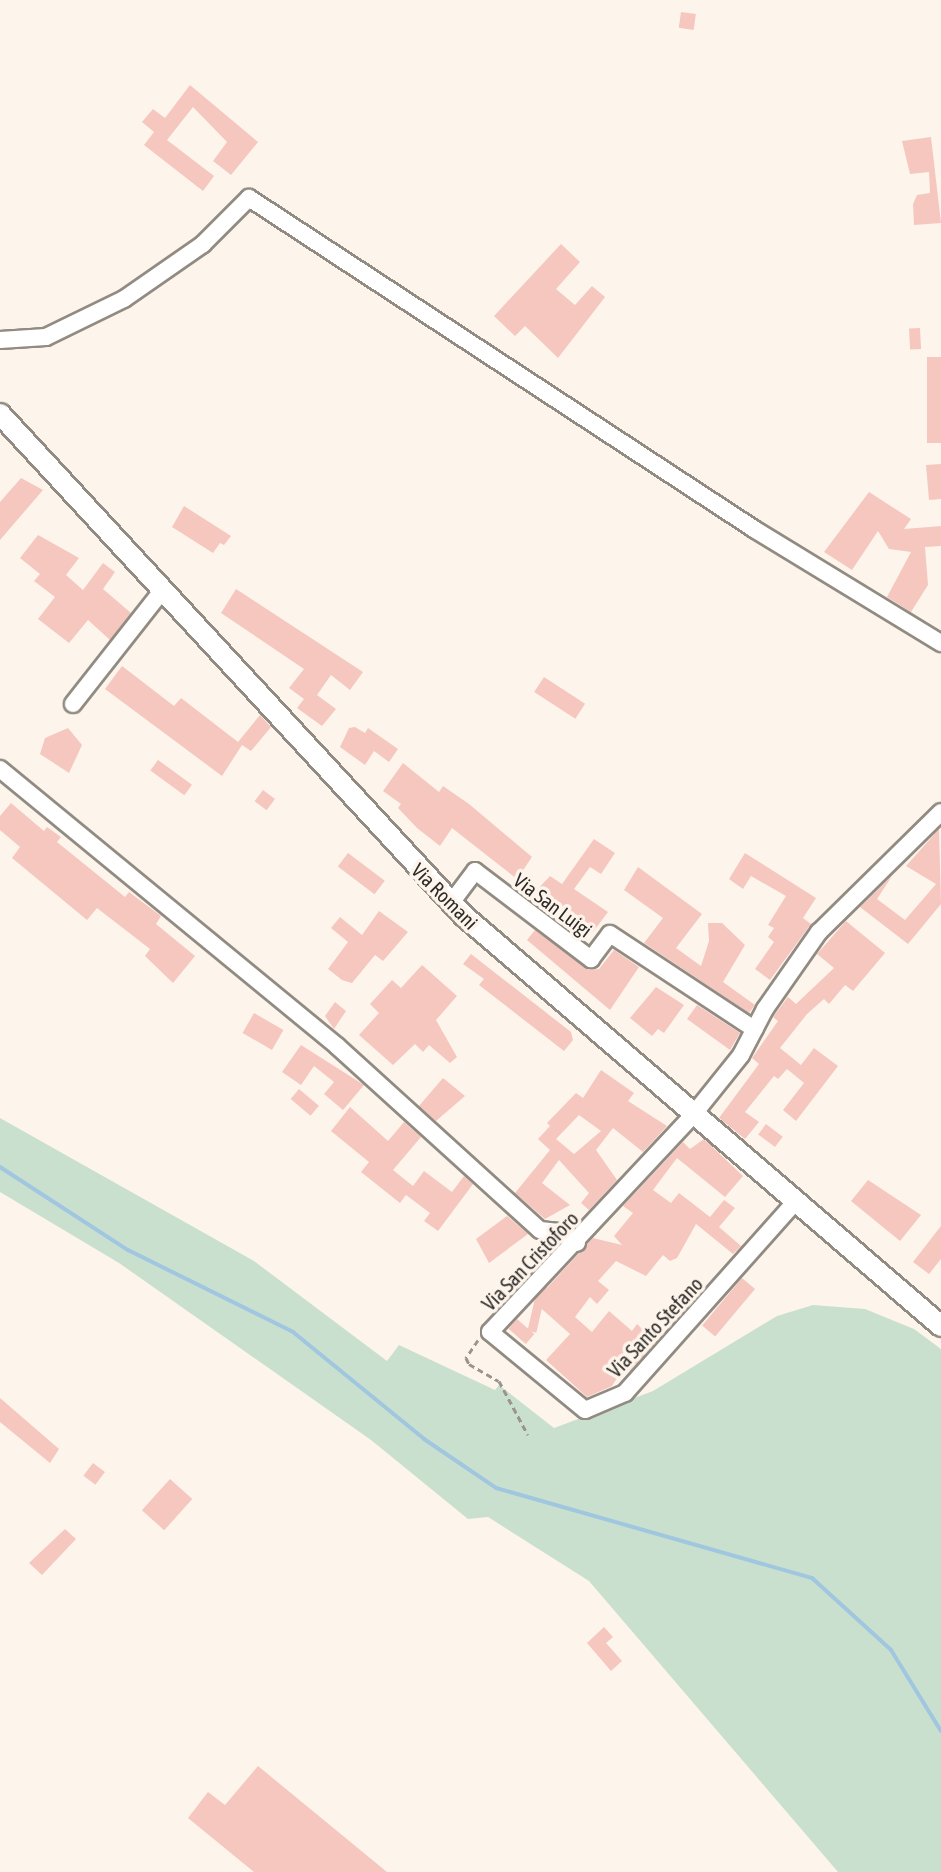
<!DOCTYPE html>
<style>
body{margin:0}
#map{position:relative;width:941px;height:1872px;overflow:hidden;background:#fdf5ec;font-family:"Asap Condensed",sans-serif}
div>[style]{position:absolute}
.green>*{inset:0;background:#cae0ce}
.stream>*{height:4px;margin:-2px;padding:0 2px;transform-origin:2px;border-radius:2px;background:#a0c6e0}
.building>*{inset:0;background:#f5c7be;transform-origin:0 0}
.path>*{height:3px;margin-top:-1.5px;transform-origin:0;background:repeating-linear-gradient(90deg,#99948d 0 6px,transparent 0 10px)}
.roads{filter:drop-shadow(2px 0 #918b82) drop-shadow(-2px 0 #918b82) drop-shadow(0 2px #918b82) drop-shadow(0 -2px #918b82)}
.minor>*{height:16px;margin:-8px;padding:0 8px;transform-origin:8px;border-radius:8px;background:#fff}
.tertiary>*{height:20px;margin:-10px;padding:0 10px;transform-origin:10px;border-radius:10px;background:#fff}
span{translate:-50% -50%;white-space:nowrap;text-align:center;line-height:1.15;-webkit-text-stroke:7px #fdf5ec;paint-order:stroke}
.street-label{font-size:20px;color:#2d2a27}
</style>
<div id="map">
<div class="green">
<div style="clip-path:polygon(0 1118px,254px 1261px,387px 1361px,399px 1345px,495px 1390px,499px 1385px,554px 1428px,653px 1391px,777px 1316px,813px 1305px,865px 1309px,914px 1329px,941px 1349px,941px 1872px,838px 1872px,589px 1581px,488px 1517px,468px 1519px,371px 1440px,119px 1263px,0 1192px)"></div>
</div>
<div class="stream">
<div style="left:0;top:1167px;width:153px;rotate:33deg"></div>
<div style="left:128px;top:1250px;width:184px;rotate:26.4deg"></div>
<div style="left:293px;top:1332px;width:169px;rotate:39.2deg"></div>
<div style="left:424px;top:1439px;width:87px;rotate:34.2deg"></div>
<div style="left:496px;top:1488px;width:329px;rotate:15.9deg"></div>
<div style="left:812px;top:1578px;width:107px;rotate:42.3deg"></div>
<div style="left:891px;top:1650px;width:95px;rotate:58.3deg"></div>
</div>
<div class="building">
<div style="left:681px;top:12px;width:15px;height:16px;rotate:8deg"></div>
<div style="clip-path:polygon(190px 85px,258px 142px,231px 175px,213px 161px,227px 142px,193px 107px,167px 140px,214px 176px,203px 191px,144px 145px,154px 132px,142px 122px,153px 109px,165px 118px)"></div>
<div style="clip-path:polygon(931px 137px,941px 223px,914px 225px,913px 204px,917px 195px,930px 193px,929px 172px,910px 174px,902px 141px)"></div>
<div style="clip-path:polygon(561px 244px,580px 262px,556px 289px,575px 305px,592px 286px,605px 297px,558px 358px,525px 326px,515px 336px,494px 316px)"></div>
<div style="left:920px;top:328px;width:21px;height:11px;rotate:87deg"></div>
<div style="left:941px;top:357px;width:86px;height:14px;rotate:90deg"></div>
<div style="clip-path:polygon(941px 464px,941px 499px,929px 500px,926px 465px)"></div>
<div style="clip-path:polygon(21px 478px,43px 490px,0 540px,0 502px)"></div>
<div style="clip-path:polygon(869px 492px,911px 519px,904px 529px,941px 526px,941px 546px,925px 547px,928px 585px,911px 612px,887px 597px,911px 552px,889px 549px,878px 531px,852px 570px,824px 552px)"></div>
<div style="clip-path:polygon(184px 506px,231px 536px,224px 545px,220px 543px,213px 553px,172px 527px)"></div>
<div style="clip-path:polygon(38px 535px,79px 558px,66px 575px,83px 590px,103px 563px,115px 572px,103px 589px,131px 613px,110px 640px,88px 620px,69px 643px,38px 619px,55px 597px,34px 581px,40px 574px,20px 558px)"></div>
<div style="clip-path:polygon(236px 589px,363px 672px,350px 690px,331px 675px,317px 695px,336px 709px,322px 726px,297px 708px,304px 699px,289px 688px,304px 669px,221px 613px)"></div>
<div style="clip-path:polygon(122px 666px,174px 706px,181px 698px,238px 742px,260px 715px,271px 727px,251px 751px,242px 745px,222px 776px,105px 689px)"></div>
<div style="left:544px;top:677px;width:49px;height:18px;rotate:33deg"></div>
<div style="clip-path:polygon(355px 727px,365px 733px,368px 728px,398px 749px,389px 762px,374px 751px,365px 765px,340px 747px,349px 728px)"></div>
<div style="clip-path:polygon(68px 728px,82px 745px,69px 773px,40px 754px,45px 738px)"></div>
<div style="left:158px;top:760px;width:42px;height:13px;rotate:36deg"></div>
<div style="clip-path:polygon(403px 763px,439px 792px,443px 786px,469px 804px,532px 857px,517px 879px,452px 828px,440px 846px,417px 828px,398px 808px,401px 804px,383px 791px)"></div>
<div style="left:263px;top:790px;width:15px;height:14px;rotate:37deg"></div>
<div style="clip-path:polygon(11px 803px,44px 831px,47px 827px,61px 837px,57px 842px,125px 897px,129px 892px,161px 916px,156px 924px,195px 956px,173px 983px,145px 956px,150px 949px,97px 908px,87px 920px,12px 858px,20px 847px,0 830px,0 816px)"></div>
<div style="clip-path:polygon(939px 829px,941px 904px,908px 944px,860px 907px,892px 876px,877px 899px,905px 920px,936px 884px,906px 866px)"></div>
<div style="clip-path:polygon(594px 839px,615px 853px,601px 874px,590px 867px,574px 889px,608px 912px,593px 932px,562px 906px,554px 917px,536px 904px,541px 899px,533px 894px,550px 876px,562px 884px)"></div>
<div style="left:348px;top:853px;width:46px;height:17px;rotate:37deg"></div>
<div style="clip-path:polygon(745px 853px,816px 898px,803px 918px,811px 924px,770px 980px,755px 969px,774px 942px,768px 937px,774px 928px,768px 925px,786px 896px,751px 876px,743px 889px,729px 879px)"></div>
<div style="clip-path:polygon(638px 867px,702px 914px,676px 948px,701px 966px,709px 941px,708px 923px,722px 923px,745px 945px,723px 982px,755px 1005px,749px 1013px,644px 943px,663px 918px,624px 890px)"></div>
<div style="clip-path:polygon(379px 911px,408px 932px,383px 961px,375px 955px,352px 983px,342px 980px,328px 969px,348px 942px,331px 928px,340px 917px,362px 935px)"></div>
<div style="clip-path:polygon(846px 921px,885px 953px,853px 991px,845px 985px,829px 1004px,824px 999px,807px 1014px,780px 1048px,801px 1065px,814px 1048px,838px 1066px,796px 1121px,783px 1110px,804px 1083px,787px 1069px,778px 1079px,774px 1076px,745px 1112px,759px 1122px,745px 1139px,719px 1118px,759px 1064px,752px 1058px,778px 1021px,773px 1017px,788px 997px,796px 1004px,834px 968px,817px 954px)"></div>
<div style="clip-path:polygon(535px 930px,589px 970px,599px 969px,614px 950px,639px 967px,610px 1010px,527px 940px)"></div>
<div style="clip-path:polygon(471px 954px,571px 1032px,573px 1040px,564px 1051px,479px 985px,484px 979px,463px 964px)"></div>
<div style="clip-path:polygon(422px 965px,457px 996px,436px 1020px,457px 1057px,450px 1063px,429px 1045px,423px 1052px,415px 1044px,393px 1065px,359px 1035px,379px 1013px,370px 1004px,392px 980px,401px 988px)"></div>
<div style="clip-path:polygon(656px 987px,684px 1005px,664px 1033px,658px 1029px,652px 1036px,630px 1018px)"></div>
<div style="clip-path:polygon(335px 1002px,346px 1011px,334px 1029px,325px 1016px)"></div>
<div style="clip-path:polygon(697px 1005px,740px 1033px,730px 1050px,687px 1019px)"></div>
<div style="left:254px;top:1013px;width:34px;height:23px;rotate:30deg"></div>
<div style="clip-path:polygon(301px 1045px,364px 1085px,343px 1110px,324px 1094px,334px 1082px,314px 1066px,301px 1085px,282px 1072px)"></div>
<div style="clip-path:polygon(evenodd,601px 1070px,634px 1093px,628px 1101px,667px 1126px,643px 1152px,613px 1128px,596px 1150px,617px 1180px,589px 1210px,581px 1203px,589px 1193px,559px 1160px,542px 1183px,570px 1205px,545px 1219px,515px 1193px,550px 1150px,538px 1139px,550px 1126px,547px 1123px,576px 1093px,583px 1098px,601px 1070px,579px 1115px,601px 1131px,574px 1154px,556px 1139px,579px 1115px)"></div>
<div style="clip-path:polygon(443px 1078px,465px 1096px,436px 1121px,419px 1106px)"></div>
<div style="left:299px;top:1089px;width:26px;height:13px;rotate:40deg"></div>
<div style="clip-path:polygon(350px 1107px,388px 1141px,404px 1122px,421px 1137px,393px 1170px,413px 1186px,424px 1171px,452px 1192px,464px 1176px,473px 1184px,438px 1231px,424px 1221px,430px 1213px,406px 1195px,400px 1203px,361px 1172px,369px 1162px,331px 1131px)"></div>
<div style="left:766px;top:1124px;width:21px;height:13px;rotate:37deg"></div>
<div style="clip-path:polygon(704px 1139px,743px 1176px,725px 1197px,677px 1158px,653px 1190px,671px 1203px,679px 1193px,710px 1217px,724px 1200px,735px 1208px,719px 1227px,741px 1246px,733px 1254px,696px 1224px,677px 1258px,670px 1261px,663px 1255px,646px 1276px,616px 1261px,598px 1281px,609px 1290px,597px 1304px,590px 1297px,575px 1317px,592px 1332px,609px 1311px,632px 1331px,637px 1324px,656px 1342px,630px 1371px,626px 1363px,612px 1386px,587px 1397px,546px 1360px,570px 1334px,534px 1302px,593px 1238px,622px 1245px,614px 1236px,633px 1213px,623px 1206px,683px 1142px,690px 1149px)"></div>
<div style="clip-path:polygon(868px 1180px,921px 1215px,900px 1241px,851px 1201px)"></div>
<div style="clip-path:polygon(507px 1216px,528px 1234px,489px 1263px,476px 1239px)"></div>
<div style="clip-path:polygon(941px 1226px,941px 1259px,929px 1274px,913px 1262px)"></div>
<div style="left:548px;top:1242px;width:9px;height:91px;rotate:13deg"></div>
<div style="left:742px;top:1278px;width:17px;height:62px;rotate:40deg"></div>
<div style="left:517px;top:1319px;width:23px;height:13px;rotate:41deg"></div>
<div style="clip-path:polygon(0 1398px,59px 1449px,50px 1463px,0 1422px)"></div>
<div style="left:93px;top:1463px;width:15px;height:16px;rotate:37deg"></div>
<div style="left:170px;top:1479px;width:30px;height:42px;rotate:42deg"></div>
<div style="clip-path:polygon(65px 1529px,76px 1539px,42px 1575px,29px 1563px)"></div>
<div style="clip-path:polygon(604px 1627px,613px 1637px,606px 1643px,622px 1661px,611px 1671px,587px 1643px)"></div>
<div style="clip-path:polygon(258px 1766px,387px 1872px,254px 1872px,188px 1818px,208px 1792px,225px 1805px)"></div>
</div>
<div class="path">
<div style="left:478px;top:1340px;width:22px;rotate:124deg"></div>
<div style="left:466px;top:1358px;width:7px;rotate:63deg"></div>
<div style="left:469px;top:1364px;width:34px;rotate:30deg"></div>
<div style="left:499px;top:1381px;width:61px;rotate:61.8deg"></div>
</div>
<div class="roads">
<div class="minor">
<div style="left:0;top:340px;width:46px;rotate:-3.7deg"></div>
<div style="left:46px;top:337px;width:87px;rotate:-26deg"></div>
<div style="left:124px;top:299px;width:96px;rotate:-34.8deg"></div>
<div style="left:203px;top:244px;width:65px;rotate:-45deg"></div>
<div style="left:249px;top:198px;width:604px;rotate:33.24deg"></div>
<div style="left:754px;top:529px;width:219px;rotate:31.4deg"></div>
<div style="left:73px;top:704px;width:144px;rotate:-51.8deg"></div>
<div style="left:0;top:769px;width:436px;rotate:39.4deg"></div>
<div style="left:337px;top:1046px;width:274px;rotate:42.2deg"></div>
<div style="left:540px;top:1230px;width:19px;rotate:6deg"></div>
<div style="left:559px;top:1232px;width:21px;rotate:31deg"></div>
<div style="left:451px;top:903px;width:40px;rotate:-53deg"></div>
<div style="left:475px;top:871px;width:146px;rotate:37.2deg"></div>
<div style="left:591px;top:959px;width:31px;rotate:-53deg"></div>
<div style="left:610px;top:934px;width:173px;rotate:33.4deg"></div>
<div style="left:796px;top:1201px;width:257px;rotate:131.7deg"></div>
<div style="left:625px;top:1393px;width:43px;rotate:157deg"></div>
<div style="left:585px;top:1410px;width:123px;rotate:-140.6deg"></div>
<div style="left:490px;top:1332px;width:297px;rotate:-46.9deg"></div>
<div style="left:693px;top:1115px;width:77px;rotate:-51.3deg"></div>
<div style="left:741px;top:1055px;width:52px;rotate:-62.4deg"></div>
<div style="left:765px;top:1009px;width:94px;rotate:-55deg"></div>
<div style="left:819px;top:932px;width:171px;rotate:-44.5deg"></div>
</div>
<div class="tertiary">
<div style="left:0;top:414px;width:684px;rotate:47.25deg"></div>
<div style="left:464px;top:916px;width:629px;rotate:40.68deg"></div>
</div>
</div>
<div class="street-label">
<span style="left:445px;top:896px;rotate:45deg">Via Romani</span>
<span style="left:553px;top:905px;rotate:37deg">Via San Luigi</span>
<span style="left:530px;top:1261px;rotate:-46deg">Via San Cristoforo</span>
<span style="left:655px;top:1327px;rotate:-47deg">Via Santo Stefano</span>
</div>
</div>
